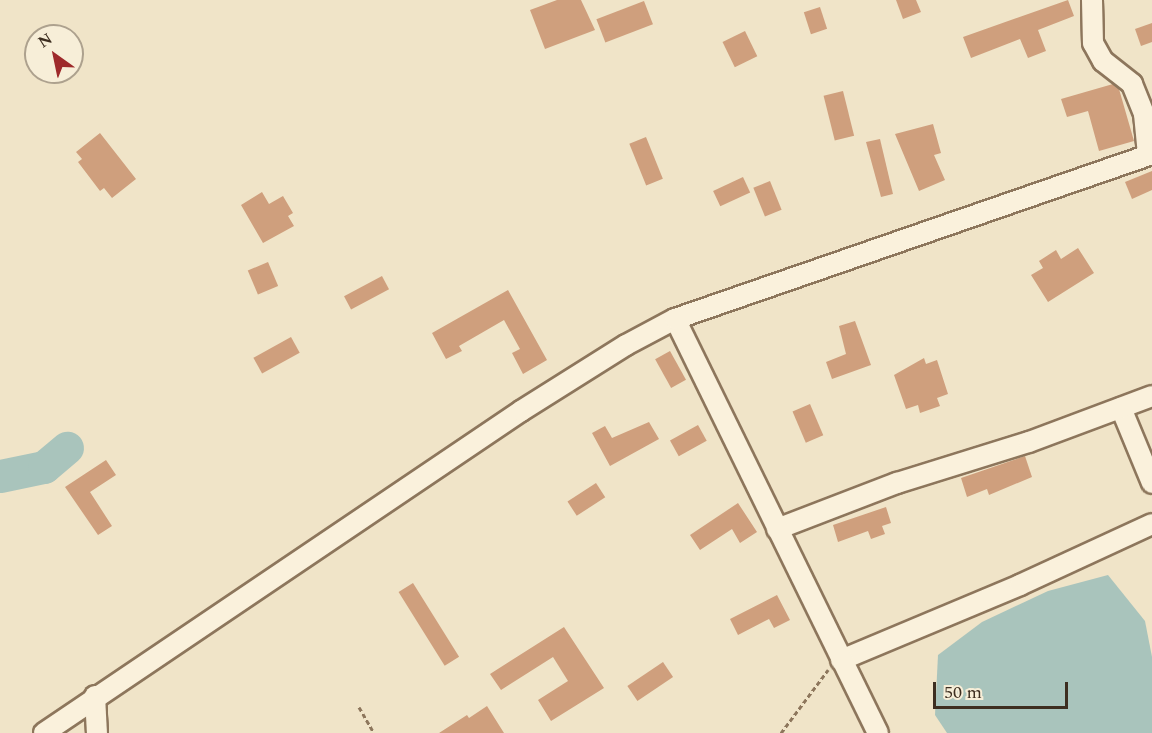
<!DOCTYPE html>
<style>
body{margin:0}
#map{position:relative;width:1152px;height:733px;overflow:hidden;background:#f0e4c8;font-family:Spectral,serif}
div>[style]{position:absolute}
.water>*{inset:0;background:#a9c4bc}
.river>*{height:33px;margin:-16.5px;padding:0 16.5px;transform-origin:16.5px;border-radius:16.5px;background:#a9c4bc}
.building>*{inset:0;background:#cf9f7d;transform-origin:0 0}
.path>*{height:3px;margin-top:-1.5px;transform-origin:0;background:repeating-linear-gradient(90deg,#8d765c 0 4.5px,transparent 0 7.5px)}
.roads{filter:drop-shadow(2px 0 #8d765c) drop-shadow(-2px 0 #8d765c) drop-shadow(0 2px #8d765c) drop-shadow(0 -2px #8d765c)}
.minor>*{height:20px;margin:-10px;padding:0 10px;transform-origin:10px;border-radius:10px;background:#faf1dc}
span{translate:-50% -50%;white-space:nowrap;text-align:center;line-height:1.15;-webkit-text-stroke:6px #f7eed8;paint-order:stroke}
.north{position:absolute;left:24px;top:24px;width:60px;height:60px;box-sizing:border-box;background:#f7eed8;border:2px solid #ada18e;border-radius:50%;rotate:327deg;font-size:16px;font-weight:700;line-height:24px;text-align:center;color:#3d2e20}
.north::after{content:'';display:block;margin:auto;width:21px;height:27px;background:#9e2a2b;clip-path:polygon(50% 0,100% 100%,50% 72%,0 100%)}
.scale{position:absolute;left:933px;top:682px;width:135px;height:27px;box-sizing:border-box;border:3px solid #3d2e20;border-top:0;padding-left:8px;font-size:18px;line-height:21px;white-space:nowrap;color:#3d2e20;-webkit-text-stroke:4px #f7eed8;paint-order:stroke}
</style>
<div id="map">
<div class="water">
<div style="clip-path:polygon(1108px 575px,1145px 621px,1152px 657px,1152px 733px,947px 733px,935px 715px,938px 655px,982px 622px,1048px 591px)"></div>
</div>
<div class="river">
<div style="left:0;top:476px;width:45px;rotate:-11.6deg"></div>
<div style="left:44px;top:467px;width:30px;rotate:-40deg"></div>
</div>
<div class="building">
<div style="clip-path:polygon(557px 0,581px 0,595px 30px,545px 49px,530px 10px)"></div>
<div style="clip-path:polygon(896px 0,916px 0,921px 12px,903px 19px)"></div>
<div style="clip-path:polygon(1068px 0,1074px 16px,1038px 30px,1046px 51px,1028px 58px,1020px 39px,971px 58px,963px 37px)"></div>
<div style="left:644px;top:1px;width:25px;height:51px;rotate:69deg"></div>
<div style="left:820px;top:7px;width:23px;height:17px;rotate:72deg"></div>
<div style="clip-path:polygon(1152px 23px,1152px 42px,1141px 46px,1135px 29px)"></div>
<div style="left:745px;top:31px;width:28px;height:25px;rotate:64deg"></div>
<div style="clip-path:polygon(1113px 84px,1119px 89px,1134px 141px,1099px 151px,1088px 111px,1067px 117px,1061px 99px)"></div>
<div style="left:843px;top:91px;width:46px;height:20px;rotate:76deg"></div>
<div style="clip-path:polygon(933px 124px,941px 153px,934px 155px,945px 180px,919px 191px,895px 134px)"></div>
<div style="clip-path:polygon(100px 133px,136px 179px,112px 198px,104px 188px,100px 191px,78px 162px,82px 159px,76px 152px)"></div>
<div style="left:646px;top:137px;width:45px;height:18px;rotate:68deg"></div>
<div style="clip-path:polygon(880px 139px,893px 194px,881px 197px,866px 142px)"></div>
<div style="clip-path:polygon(1152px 171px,1152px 190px,1132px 199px,1125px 182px)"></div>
<div style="left:743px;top:177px;width:17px;height:33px;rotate:65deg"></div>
<div style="left:770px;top:181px;width:31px;height:18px;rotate:68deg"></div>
<div style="clip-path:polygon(262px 192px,269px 204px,283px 196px,293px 213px,288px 216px,294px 226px,263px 243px,241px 205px)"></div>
<div style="clip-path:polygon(1078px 248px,1094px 273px,1048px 302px,1031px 275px,1043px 268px,1039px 261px,1056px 250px,1061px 259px)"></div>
<div style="left:268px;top:262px;width:26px;height:22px;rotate:67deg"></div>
<div style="left:382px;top:276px;width:15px;height:43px;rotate:62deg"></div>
<div style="clip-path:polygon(508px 290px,547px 360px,523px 374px,512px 353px,520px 349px,504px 320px,459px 346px,462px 351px,446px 359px,432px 333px)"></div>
<div style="clip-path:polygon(855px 321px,871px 365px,832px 379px,826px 362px,846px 354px,839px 326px)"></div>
<div style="left:291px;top:337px;width:18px;height:43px;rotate:61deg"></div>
<div style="left:670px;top:351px;width:33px;height:17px;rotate:61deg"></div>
<div style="clip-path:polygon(924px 358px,926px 364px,937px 360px,948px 394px,937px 398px,940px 406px,920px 413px,918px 405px,906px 409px,894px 375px)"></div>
<div style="left:810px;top:404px;width:34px;height:19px;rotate:67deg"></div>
<div style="clip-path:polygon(649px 422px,659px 439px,610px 466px,592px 433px,605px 426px,612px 438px)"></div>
<div style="left:698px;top:425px;width:18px;height:32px;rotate:61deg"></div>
<div style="clip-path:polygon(1025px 456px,1032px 477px,989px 495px,987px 489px,967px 497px,961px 478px)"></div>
<div style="clip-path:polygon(106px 460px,116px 475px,90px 492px,112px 526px,98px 535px,65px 487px)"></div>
<div style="left:596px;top:483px;width:17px;height:34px;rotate:57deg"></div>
<div style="clip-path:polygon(738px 503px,757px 532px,740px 543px,732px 529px,700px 550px,690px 535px)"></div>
<div style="clip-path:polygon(886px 507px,891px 523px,882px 526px,885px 534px,871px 539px,868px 531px,838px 542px,833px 525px)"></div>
<div style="left:413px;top:583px;width:87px;height:17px;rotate:58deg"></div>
<div style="clip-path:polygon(777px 595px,790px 620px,774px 628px,769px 619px,738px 635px,730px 619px)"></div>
<div style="clip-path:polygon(564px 627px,604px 688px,551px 721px,538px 700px,568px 681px,553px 657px,501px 690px,490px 674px)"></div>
<div style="left:663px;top:662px;width:18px;height:43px;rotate:56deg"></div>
<div style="clip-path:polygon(487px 706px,504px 733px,439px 733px,467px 715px,469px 718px)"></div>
</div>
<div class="path">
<div style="left:359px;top:707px;width:30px;rotate:60deg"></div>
<div style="left:781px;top:733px;width:79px;rotate:-53.3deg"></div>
</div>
<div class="roads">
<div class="minor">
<div style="left:1092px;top:0;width:43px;rotate:88.7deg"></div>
<div style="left:1093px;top:43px;width:21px;rotate:61deg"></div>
<div style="left:1103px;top:61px;width:37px;rotate:38deg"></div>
<div style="left:1132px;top:84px;width:32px;rotate:68deg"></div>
<div style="left:1144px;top:114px;width:41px;rotate:84.4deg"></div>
<div style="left:1121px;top:408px;width:81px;rotate:67.5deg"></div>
<div style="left:777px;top:529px;width:129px;rotate:-21deg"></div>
<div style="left:897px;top:483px;width:138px;rotate:-17.3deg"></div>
<div style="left:1029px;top:442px;width:131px;rotate:-20.5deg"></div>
<div style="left:841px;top:660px;width:194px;rotate:-22.7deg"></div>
<div style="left:1020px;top:585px;width:145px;rotate:-24.8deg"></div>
<div style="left:95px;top:696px;width:37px;rotate:87deg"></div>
<div style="left:44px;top:733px;width:576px;rotate:-34.02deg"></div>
<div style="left:521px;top:411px;width:124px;rotate:-32.2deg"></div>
<div style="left:626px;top:345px;width:55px;rotate:-28deg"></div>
<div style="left:878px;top:733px;width:461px;rotate:-116.1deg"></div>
<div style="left:675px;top:319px;width:505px;rotate:-19.08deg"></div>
</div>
</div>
<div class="north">N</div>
<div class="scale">50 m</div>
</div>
